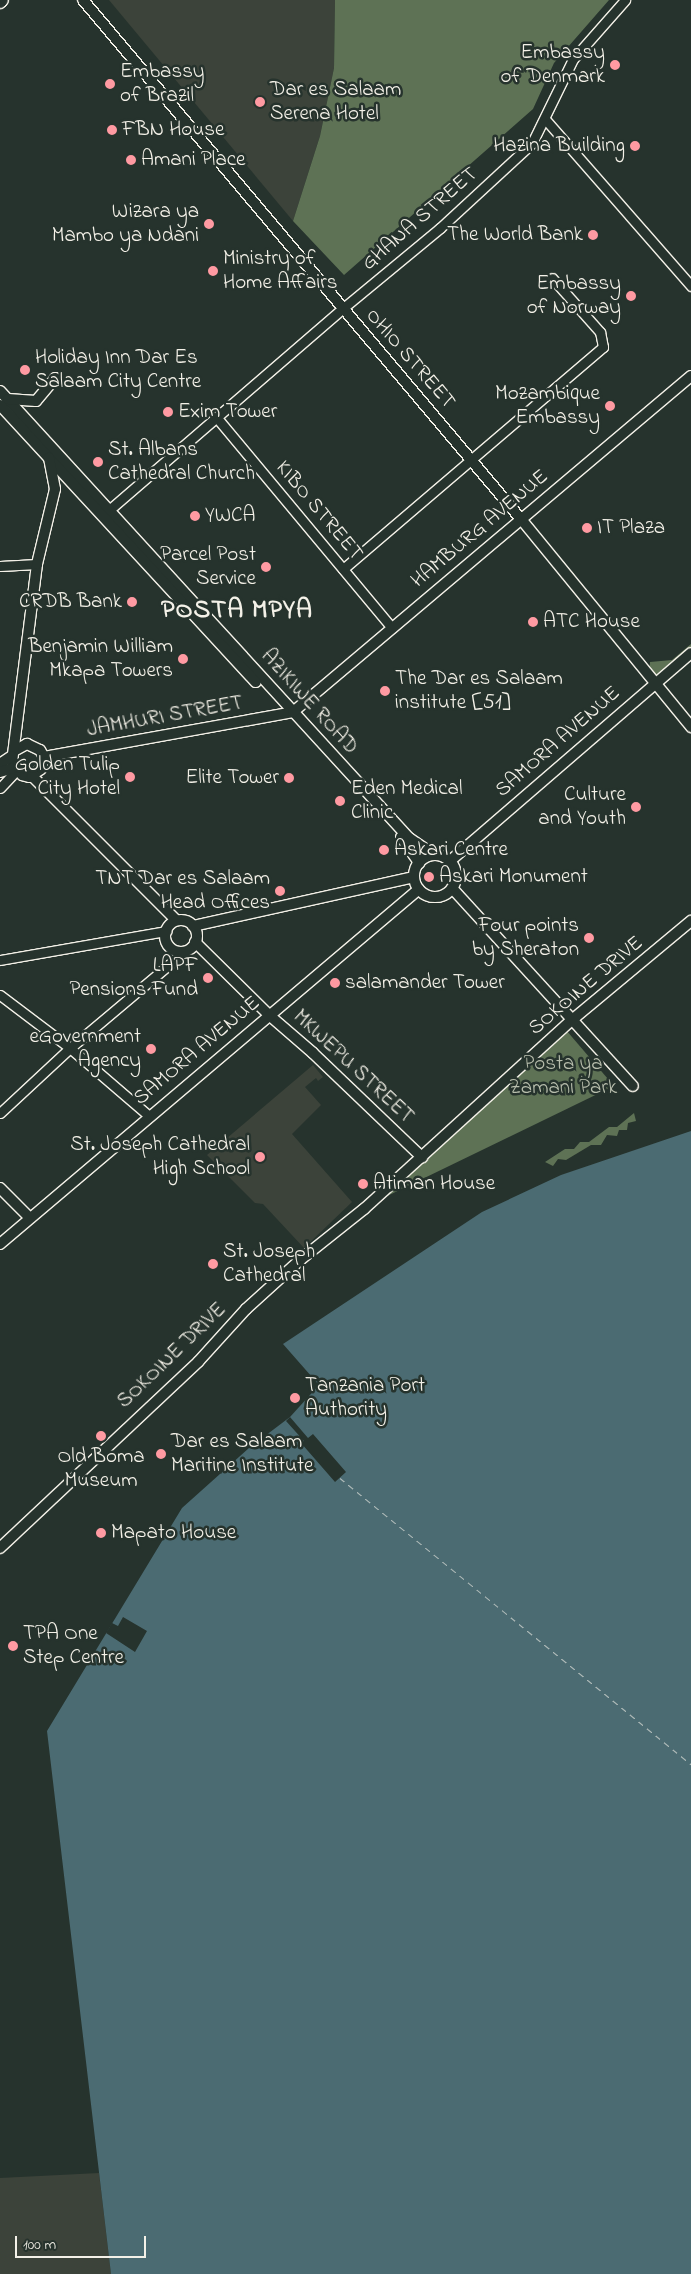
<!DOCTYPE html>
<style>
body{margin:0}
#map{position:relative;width:691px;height:2274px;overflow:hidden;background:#26332d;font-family:"Indie Flower",sans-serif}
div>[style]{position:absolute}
.built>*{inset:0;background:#3c433a}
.green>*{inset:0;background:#5e7255}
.water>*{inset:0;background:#4b6b72}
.pier>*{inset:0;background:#26332d}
.ferry>*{height:1px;margin-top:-0.5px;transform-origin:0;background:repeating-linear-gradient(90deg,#b0bbb9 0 6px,transparent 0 11px)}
.roads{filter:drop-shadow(1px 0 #f4f1e8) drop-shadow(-1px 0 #f4f1e8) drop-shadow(0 1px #f4f1e8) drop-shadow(0 -1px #f4f1e8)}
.minor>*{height:9px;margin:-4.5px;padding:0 4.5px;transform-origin:4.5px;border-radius:4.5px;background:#26332d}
.tertiary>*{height:10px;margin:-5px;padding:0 5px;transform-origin:5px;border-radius:5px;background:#26332d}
.tertiary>.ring{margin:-5px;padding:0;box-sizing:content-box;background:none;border:10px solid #26332d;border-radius:50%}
.trunk>*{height:14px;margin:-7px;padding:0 7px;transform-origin:7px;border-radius:7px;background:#26332d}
.dots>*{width:14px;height:14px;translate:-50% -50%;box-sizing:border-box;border:2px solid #26332d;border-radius:50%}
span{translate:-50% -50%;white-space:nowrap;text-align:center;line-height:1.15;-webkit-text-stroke:5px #26332d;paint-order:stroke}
.poi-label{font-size:21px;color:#f4f1e8}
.right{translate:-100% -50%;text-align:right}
.left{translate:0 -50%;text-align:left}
.street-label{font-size:21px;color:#f4f1e8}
.park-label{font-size:21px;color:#b8bead}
.district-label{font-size:26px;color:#f4f1e8;font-weight:700;letter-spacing:1px}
.scale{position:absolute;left:15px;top:2236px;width:131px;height:22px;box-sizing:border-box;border:2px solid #f4f1e8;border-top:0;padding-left:6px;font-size:15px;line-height:18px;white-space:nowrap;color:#f4f1e8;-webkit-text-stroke:4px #26332d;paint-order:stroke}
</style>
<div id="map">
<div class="built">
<div style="clip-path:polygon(109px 0,335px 0,334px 68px,320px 136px,293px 221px)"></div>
<div style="clip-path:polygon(313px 1065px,323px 1077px,318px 1081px,316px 1078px,305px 1087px,321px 1105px,292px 1134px,352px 1202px,304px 1248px,263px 1204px,255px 1203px,207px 1155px)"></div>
<div style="clip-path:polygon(99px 2173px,111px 2274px,0 2274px,0 2178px)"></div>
</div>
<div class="green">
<div style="clip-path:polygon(335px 0,609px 0,554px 63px,533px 109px,344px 275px,293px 221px,320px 136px,334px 68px)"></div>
<div style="clip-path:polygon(691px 644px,691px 658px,674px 667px,663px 684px,649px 676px,650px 662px,672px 660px)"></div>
<div style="clip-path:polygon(566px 1030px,614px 1086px,381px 1199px)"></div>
<div style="clip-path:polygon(634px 1113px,636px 1121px,628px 1123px,627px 1130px,619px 1130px,617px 1136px,607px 1135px,601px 1145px,591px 1145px,566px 1160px,558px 1159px,553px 1166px,545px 1162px,565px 1149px,574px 1149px,580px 1142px,589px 1142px,609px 1127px,617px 1127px)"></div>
</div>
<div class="water">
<div style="clip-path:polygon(691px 1131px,691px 2274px,111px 2274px,47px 1731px,182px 1508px,249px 1448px,290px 1417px,319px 1385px,283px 1344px,482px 1212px,561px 1175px)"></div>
</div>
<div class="pier">
<div style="clip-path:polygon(290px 1417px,308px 1438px,313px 1434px,346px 1472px,335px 1482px,301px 1443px,304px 1441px,286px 1421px)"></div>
<div style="clip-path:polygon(123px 1617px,147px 1631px,135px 1652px,106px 1633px,112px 1623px,118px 1626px)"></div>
</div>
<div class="ferry">
<div style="left:340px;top:1478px;width:453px;rotate:39.2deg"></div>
</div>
<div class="roads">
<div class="minor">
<div style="left:545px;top:119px;width:222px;rotate:48.8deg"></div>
<div style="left:217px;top:418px;width:273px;rotate:50.2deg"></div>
<div style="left:109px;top:510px;width:308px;rotate:-40.8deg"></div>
<div style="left:342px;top:309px;width:127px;rotate:-39.6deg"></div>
<div style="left:440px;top:228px;width:125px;rotate:-42.7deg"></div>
<div style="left:532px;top:143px;width:93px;rotate:-64deg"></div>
<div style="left:573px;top:59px;width:79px;rotate:-48.6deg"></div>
<div style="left:0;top:566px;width:37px;rotate:-3deg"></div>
<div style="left:343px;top:569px;width:342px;rotate:-40.5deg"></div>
<div style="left:603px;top:347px;width:15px;rotate:-101deg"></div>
<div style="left:600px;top:332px;width:72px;rotate:-131.6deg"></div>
<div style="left:0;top:788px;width:23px;rotate:-47deg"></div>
<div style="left:0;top:960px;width:169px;rotate:-9.9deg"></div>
<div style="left:0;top:995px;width:88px;rotate:37.1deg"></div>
<div style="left:70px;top:1048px;width:103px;rotate:40.7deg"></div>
<div style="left:0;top:1113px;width:96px;rotate:-42.9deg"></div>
<div style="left:70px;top:1048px;width:150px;rotate:-40.1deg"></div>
</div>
<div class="tertiary">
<div style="left:83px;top:0;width:679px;rotate:49.84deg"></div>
<div style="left:521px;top:519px;width:269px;rotate:50.7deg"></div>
<div style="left:0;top:391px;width:606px;rotate:47.54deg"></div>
<div style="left:409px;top:838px;width:30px;rotate:34deg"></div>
<div style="left:8px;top:399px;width:28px;rotate:4deg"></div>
<div style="left:36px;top:401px;width:30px;rotate:-50deg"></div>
<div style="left:0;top:405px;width:377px;rotate:47.3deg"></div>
<div style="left:16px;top:750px;width:13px;rotate:-29deg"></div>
<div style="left:27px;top:744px;width:14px;rotate:25deg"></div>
<div style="left:40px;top:750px;width:8px;rotate:60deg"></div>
<div style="left:44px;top:757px;width:12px;rotate:104deg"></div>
<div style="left:41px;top:769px;width:14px;rotate:146deg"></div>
<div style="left:29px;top:777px;width:7px;rotate:-164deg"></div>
<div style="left:22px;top:775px;width:16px;rotate:-128deg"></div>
<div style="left:12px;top:762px;width:200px;rotate:-82.8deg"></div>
<div style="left:37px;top:564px;width:77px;rotate:-76.5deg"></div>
<div style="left:55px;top:489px;width:32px;rotate:-101deg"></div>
<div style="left:44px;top:757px;width:253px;rotate:-10.2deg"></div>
<div style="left:293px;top:712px;width:521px;rotate:-40.17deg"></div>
<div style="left:0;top:764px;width:14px;rotate:-34deg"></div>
<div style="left:0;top:772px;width:14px;rotate:-17deg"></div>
<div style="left:32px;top:776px;width:204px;rotate:45deg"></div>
<div style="left:401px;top:837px;width:32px;rotate:55deg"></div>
<div class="ring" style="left:414px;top:855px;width:32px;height:32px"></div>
<div style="left:450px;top:861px;width:318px;rotate:-40.8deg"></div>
<div style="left:452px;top:888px;width:268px;rotate:47.6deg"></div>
<div class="ring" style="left:165px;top:920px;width:22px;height:22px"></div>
<div style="left:193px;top:926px;width:226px;rotate:-12.5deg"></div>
<div style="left:195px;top:942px;width:104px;rotate:44.6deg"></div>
<div style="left:269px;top:1015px;width:58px;rotate:40.8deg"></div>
<div style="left:313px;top:1053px;width:151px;rotate:43.7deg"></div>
<div style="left:0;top:1188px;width:42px;rotate:45deg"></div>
<div style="left:0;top:1244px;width:549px;rotate:-40.27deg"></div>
<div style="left:0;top:1548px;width:272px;rotate:-43.2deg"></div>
<div style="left:198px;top:1362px;width:72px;rotate:-47.8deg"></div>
<div style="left:246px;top:1309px;width:73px;rotate:-42.2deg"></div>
<div style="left:300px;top:1260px;width:82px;rotate:-38.6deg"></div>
<div style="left:364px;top:1209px;width:281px;rotate:-42.3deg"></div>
<div style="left:572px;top:1020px;width:155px;rotate:-39.8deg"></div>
</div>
<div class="trunk">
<div style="left:0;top:1px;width:1px;rotate:-45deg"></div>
</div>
</div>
<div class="dots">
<div style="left:615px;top:65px;background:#ff9aa2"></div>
<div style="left:110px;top:84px;background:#ff9aa2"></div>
<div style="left:260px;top:102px;background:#ff9aa2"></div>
<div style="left:112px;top:130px;background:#ff9aa2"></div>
<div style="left:635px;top:146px;background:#ff9aa2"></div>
<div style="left:131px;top:160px;background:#ff9aa2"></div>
<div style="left:209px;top:224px;background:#ff9aa2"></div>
<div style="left:593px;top:235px;background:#ff9aa2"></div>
<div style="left:213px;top:271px;background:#ff9aa2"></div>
<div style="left:631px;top:296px;background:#ff9aa2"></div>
<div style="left:25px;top:370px;background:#ff9aa2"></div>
<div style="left:610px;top:406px;background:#ff9aa2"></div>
<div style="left:168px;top:412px;background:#ff9aa2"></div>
<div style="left:98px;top:462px;background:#ff9aa2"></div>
<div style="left:195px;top:516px;background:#ff9aa2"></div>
<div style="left:587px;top:528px;background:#ff9aa2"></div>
<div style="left:266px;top:567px;background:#ff9aa2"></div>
<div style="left:132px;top:602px;background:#ff9aa2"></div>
<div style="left:533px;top:622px;background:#ff9aa2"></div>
<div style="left:183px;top:659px;background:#ff9aa2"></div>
<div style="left:385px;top:691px;background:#ff9aa2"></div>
<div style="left:130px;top:777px;background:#ff9aa2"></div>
<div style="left:289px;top:778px;background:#ff9aa2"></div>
<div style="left:340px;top:801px;background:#ff9aa2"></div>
<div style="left:636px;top:807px;background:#ff9aa2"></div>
<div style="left:384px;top:850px;background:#ff9aa2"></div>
<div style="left:429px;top:877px;background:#ff9aa2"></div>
<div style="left:280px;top:891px;background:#ff9aa2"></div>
<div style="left:589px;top:938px;background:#ff9aa2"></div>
<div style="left:208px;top:978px;background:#ff9aa2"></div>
<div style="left:335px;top:983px;background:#ff9aa2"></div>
<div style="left:151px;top:1049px;background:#ff9aa2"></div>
<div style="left:260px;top:1157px;background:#ff9aa2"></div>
<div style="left:363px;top:1184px;background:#ff9aa2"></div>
<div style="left:213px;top:1264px;background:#ff9aa2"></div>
<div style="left:295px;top:1398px;background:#ff9aa2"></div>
<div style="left:101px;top:1436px;background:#ff9aa2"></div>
<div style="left:161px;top:1454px;background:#ff9aa2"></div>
<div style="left:101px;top:1533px;background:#ff9aa2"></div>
<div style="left:13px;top:1646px;background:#ff9aa2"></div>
</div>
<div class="poi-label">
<span class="right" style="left:605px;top:65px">Embassy<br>of Denmark</span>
<span class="left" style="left:120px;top:84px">Embassy<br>of Brazil</span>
<span class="left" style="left:270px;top:102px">Dar es Salaam<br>Serena Hotel</span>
<span class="left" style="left:122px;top:130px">FBN House</span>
<span class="right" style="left:625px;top:146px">Hazina Building</span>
<span class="left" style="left:141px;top:160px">Amani Place</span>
<span class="right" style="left:199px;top:224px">Wizara ya<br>Mambo ya Ndani</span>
<span class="right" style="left:583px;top:235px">The World Bank</span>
<span class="left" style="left:223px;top:271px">Ministry of<br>Home Affairs</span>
<span class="right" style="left:621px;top:296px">Embassy<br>of Norway</span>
<span class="left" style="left:35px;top:370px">Holiday Inn Dar Es<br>Salaam City Centre</span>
<span class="right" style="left:600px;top:406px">Mozambique<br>Embassy</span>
<span class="left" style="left:178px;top:412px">Exim Tower</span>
<span class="left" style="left:108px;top:462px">St. Albans<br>Cathedral Church</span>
<span class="left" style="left:205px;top:516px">YWCA</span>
<span class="left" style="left:597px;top:528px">IT Plaza</span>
<span class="right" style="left:256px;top:567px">Parcel Post<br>Service</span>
<span class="right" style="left:122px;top:602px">CRDB Bank</span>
<span class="left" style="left:543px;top:622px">ATC House</span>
<span class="right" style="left:173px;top:659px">Benjamin William<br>Mkapa Towers</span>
<span class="left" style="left:395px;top:691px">The Dar es Salaam<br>institute [51]</span>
<span class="right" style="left:120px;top:777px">Golden Tulip<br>City Hotel</span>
<span class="right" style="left:279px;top:778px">Elite Tower</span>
<span class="left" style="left:351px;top:801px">Eden Medical<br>Clinic</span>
<span class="right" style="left:626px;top:807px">Culture<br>and Youth</span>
<span class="left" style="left:394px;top:850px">Askari Centre</span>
<span class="left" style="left:439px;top:877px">Askari Monument</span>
<span class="right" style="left:270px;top:891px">TNT Dar es Salaam<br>Head Offices</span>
<span class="right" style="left:579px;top:938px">Four points<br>by Sheraton</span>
<span class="right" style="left:198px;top:978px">LAPF<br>Pensions Fund</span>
<span class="left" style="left:345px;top:983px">salamander Tower</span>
<span class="right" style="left:141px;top:1049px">eGovernment<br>Agency</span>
<span class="right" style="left:250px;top:1157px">St. Joseph Cathedral<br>High School</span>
<span class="left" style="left:373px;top:1184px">Atiman House</span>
<span class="left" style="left:223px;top:1264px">St. Joseph<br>Cathedral</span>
<span class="left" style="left:305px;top:1398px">Tanzania Port<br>Authority</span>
<span class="left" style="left:171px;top:1454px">Dar es Salaam<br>Maritine Institute</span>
<span style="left:101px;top:1469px">Old Boma<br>Museum</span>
<span class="left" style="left:111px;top:1533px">Mapato House</span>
<span class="left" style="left:23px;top:1646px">TPA One<br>Step Centre</span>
</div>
<div class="street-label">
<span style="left:420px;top:219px;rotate:-41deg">GHANA STREET</span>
<span style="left:410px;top:359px;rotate:49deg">OHIO STREET</span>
<span style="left:319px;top:511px;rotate:50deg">KIBO STREET</span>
<span style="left:480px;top:529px;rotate:-40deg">HAMBURG AVENUE</span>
<span style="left:309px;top:702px;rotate:48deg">AZIKIWE ROAD</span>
<span style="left:165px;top:717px;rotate:-10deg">JAMHURI STREET</span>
<span style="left:558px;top:742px;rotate:-41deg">SAMORA AVENUE</span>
<span style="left:586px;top:986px;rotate:-40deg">SOKOINE DRIVE</span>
<span style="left:197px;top:1051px;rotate:-40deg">SAMORA AVENUE</span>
<span style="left:353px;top:1067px;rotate:43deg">MKWEPU STREET</span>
<span style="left:172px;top:1356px;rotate:-44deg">SOKOINE DRIVE</span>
</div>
<div class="park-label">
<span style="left:563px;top:1076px">Posta ya<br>Zamani Park</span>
</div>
<div class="district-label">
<span style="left:237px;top:612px">POSTA MPYA</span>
</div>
<div class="scale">100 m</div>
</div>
